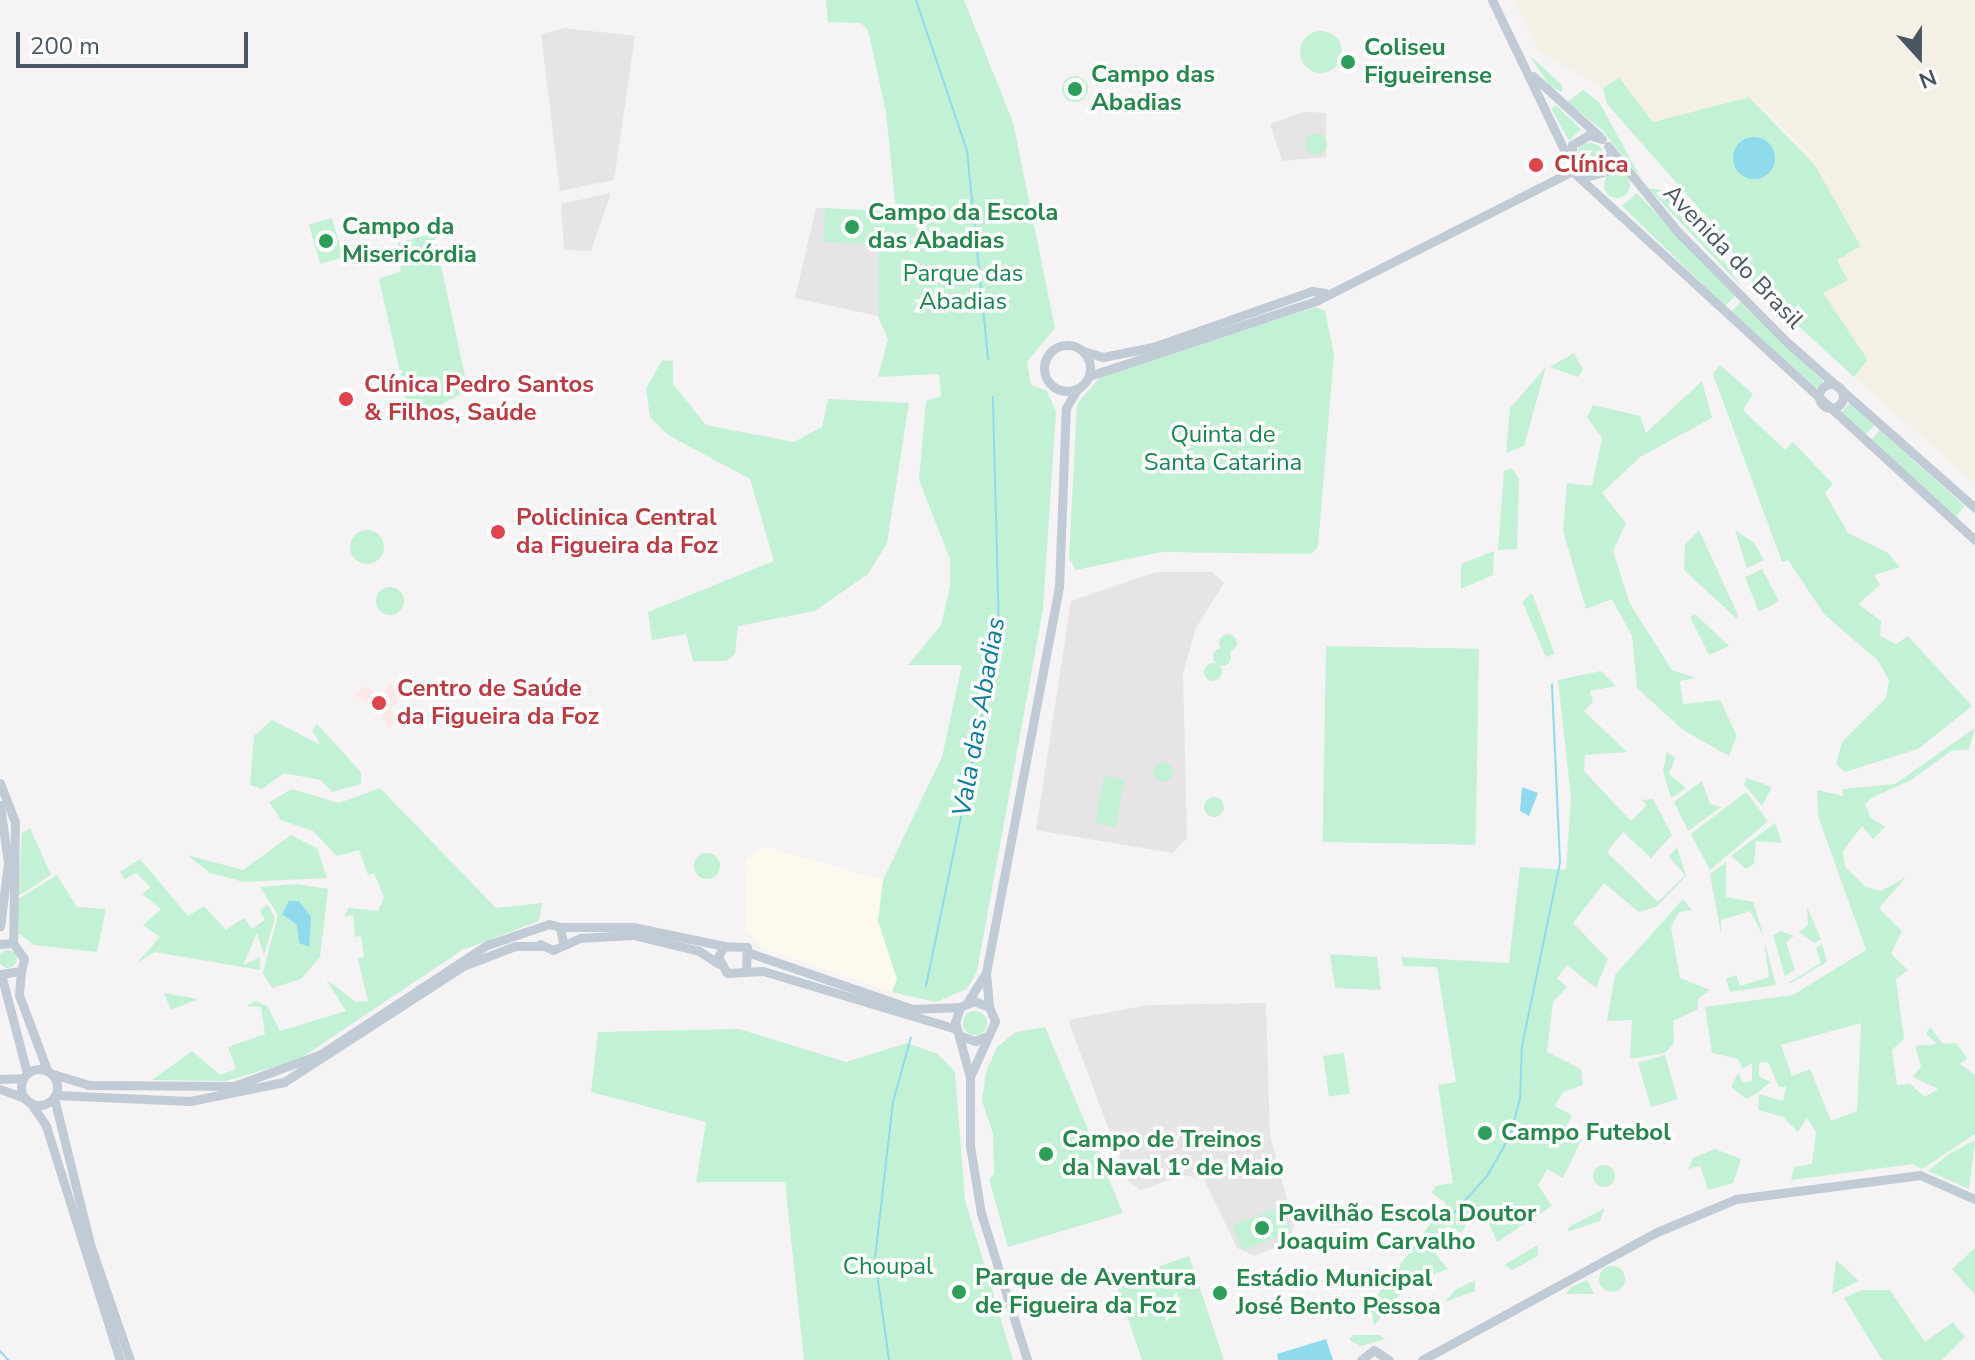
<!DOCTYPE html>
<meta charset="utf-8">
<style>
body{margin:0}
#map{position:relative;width:1975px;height:1360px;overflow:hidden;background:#f5f3f3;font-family:"Nunito Sans",sans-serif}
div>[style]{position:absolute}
.commercial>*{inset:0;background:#fdf9ef}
.education>*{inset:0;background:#e6e4e5}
.medical>*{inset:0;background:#fce8e6}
.green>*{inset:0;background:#c3f1d5;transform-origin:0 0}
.round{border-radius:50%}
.sand>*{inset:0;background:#f5f0e5}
.water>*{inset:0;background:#90daee}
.stream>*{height:2px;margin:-1px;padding:0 1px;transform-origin:1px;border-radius:1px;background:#90daee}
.secondary>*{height:9px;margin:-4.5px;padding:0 4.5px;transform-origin:4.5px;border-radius:4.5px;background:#c1cbd6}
.secondary>.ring{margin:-4.5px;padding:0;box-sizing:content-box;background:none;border:9px solid #c1cbd6;border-radius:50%}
.dots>*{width:22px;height:22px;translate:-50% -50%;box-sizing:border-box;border:4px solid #fff;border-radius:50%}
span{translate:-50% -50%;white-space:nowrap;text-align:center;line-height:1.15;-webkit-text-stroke:7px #fff;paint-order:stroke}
.leisure-label{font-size:24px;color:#27864d;font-weight:700}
.left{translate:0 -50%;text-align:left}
.health-label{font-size:24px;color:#be3a42;font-weight:700}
.street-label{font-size:24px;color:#4a5661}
.park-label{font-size:24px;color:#17864f}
.water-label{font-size:26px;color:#0c7c9b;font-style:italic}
.north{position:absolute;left:1879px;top:16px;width:80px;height:80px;-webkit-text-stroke:6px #fff;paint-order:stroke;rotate:159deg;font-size:22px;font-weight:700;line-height:32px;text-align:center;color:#4a5661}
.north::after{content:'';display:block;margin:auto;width:28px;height:36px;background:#4a5661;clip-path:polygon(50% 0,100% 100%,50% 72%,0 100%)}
.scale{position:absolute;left:16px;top:32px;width:232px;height:36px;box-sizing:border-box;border:4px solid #4a5661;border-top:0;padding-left:10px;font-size:24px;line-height:28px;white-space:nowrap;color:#4a5661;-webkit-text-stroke:6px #fff;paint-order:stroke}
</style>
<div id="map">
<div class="commercial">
<div style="clip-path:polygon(766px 847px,883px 880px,878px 921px,897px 979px,892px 992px,760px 947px,747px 930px,745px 859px)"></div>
</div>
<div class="education">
<div style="clip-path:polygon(565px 28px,635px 36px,614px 180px,560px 191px,541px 34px)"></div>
<div style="clip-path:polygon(1304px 112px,1326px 113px,1326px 157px,1282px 161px,1270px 124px)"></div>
<div style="clip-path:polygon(611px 193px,591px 251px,564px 250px,561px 204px)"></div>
<div style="clip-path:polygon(816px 208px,880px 211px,878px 316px,795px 298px)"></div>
<div style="clip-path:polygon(1156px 572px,1212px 572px,1224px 583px,1196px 628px,1183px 673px,1187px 838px,1172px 853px,1036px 830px,1071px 601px)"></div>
<div style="clip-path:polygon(1266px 1003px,1270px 1135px,1294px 1227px,1287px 1243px,1254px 1256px,1237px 1248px,1204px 1179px,1183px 1175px,1141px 1190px,1128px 1181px,1068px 1020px,1148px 1005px)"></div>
</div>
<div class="medical">
<div style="clip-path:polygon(390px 684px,402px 697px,389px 709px,398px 720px,388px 728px,378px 709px,354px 695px,366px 686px,380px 698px)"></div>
</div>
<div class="green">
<div style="clip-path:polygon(826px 0,964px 0,1013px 122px,1055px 328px,1027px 362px,1031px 385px,1047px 391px,1056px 412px,1043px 609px,977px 971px,967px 989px,936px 1002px,892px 992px,897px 979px,878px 921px,883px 880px,942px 757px,962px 665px,908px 665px,941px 625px,950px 587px,950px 559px,919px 480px,926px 401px,941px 396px,939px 374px,878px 377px,888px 339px,878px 316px,878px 245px,823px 242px,825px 208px,896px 212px,886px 112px,868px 30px,861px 23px,828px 22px)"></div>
<div class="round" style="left:1300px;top:31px;width:42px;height:42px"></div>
<div style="clip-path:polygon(1529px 55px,1562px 85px,1562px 92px,1550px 86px)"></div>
<div class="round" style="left:1062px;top:76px;width:26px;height:26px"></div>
<div style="clip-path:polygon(1619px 77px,1653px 122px,1749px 97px,1815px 165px,1861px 246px,1848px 279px,1868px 360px,1854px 377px,1755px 286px,1719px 231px,1607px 104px,1603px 88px)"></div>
<div style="clip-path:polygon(1583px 90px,1599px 102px,1642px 180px,1602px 130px,1567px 102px)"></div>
<div style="clip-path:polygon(1556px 105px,1581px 129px,1569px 141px,1551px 108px)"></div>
<div class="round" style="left:1305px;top:133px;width:22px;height:22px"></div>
<div class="round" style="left:1576px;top:143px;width:28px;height:28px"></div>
<div class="round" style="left:1604px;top:172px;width:26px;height:26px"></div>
<div style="clip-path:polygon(1648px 188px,1672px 192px,1685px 205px,1742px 287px)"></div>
<div style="clip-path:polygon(1637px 193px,1735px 296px,1725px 306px,1622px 206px)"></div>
<div style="left:332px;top:218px;width:41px;height:24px;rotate:74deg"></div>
<div style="clip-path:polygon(434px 233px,468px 390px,411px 421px,379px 279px,401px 271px,398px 243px)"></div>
<div style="clip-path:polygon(1740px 302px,1823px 381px,1822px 383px,1816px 388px,1731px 312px)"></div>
<div style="clip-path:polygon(1316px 307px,1325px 311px,1334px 354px,1318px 547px,1311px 554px,1161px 552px,1076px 570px,1069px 558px,1077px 404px,1102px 375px)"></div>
<div style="clip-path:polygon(1574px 353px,1583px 370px,1578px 377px,1550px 367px)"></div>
<div style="clip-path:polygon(662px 360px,673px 361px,673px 384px,706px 425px,794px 442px,822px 427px,828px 399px,909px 403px,887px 543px,868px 574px,815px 611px,738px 626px,735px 654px,726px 661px,693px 661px,686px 634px,652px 640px,648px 612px,774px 561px,750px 479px,668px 435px,650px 417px,646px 389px)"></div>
<div style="clip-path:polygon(1720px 365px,1753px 394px,1743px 410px,1785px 450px,1793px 442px,1833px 484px,1825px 493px,1848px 533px,1888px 553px,1900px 567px,1874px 575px,1880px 585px,1858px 604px,1881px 621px,1880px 636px,1896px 644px,1908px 636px,1972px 706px,1918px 749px,1845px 772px,1836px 764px,1842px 742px,1886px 698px,1889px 680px,1878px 661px,1824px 614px,1788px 560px,1782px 562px,1713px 374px)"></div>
<div style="clip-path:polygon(1546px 367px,1524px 446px,1506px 453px,1510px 408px)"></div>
<div style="clip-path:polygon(1702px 381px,1712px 418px,1640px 457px,1602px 493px,1626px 523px,1613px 551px,1630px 604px,1672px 670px,1696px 678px,1680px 681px,1683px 704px,1720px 700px,1737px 736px,1729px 756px,1683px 730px,1637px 688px,1632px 636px,1612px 599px,1586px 609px,1563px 531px,1567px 483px,1592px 486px,1602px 438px,1587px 417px,1593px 405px,1640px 416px,1646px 433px)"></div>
<div style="left:1850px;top:403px;width:33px;height:14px;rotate:43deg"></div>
<div style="left:1880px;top:430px;width:114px;height:15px;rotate:42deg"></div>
<div style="clip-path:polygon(1512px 468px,1519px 479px,1517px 549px,1498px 550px,1504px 471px)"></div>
<div style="clip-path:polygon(1699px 530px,1738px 615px,1737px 619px,1684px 570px,1685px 545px)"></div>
<div style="clip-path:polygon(1735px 530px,1754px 543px,1764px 560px,1747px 568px)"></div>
<div class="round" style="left:350px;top:530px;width:34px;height:34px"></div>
<div style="clip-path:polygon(1494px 551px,1493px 575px,1461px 589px,1461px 564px)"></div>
<div style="clip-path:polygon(1762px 569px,1779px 601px,1759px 612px,1745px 577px)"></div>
<div class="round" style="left:376px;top:587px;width:28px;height:28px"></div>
<div style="clip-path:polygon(1532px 593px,1555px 654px,1546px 657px,1522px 602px)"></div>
<div style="clip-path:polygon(1695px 614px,1729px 646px,1709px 655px,1690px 617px)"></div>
<div class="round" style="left:1219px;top:634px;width:18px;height:18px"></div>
<div style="left:1326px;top:646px;width:153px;height:196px;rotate:1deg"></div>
<div class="round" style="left:1213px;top:648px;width:18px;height:18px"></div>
<div class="round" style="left:1204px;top:663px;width:18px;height:18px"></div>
<div style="clip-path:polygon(1601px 671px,1616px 686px,1590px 691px,1593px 702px,1584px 711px,1627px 752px,1585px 755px,1584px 771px,1631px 821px,1647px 805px,1642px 800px,1653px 799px,1672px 835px,1651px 858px,1623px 832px,1607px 852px,1658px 902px,1685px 875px,1669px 857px,1677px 847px,1686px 876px,1656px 907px,1639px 912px,1604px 883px,1573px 923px,1608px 959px,1596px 988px,1567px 965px,1557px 978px,1567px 987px,1553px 1002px,1547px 1052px,1581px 1069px,1583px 1085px,1563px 1092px,1555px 1106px,1572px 1115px,1565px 1130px,1582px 1139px,1563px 1178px,1547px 1169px,1538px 1185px,1552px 1206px,1497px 1242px,1488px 1221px,1471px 1213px,1462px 1233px,1447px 1226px,1436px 1255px,1448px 1269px,1410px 1282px,1374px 1326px,1372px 1313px,1364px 1313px,1446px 1203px,1431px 1193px,1436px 1186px,1453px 1183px,1438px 1085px,1456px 1082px,1437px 967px,1403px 966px,1401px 957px,1509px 963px,1520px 867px,1566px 870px,1571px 797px,1558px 680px)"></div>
<div style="clip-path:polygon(272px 720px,321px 745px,312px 730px,317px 724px,361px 772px,361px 784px,332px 792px,321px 780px,284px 773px,262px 789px,250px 785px,254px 736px)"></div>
<div style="clip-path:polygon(evenodd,1975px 728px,1969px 749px,1951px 751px,1911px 780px,1871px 798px,1865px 804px,1871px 818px,1885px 827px,1873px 839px,1862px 826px,1843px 851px,1845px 867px,1866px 887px,1881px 891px,1906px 877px,1879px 908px,1902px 931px,1891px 954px,1908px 970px,1896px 979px,1904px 1039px,1892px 1050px,1897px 1085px,1910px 1084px,1925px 1097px,1938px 1089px,1913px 1077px,1921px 1066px,1915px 1046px,1937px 1044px,1926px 1034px,1930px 1027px,1943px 1044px,1956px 1043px,1967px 1058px,1960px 1064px,1975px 1075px,1975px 1134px,1922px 1169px,1913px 1164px,1791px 1180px,1794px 1167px,1812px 1164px,1816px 1132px,1807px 1118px,1798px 1132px,1783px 1117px,1758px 1110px,1759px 1094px,1783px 1101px,1786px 1087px,1779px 1087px,1768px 1062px,1759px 1063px,1759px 1076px,1770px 1082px,1757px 1093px,1746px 1099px,1731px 1087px,1738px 1073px,1743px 1083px,1752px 1081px,1752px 1063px,1742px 1069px,1738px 1059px,1712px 1053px,1705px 1007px,1793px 995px,1866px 950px,1818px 816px,1817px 790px,1843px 796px,1843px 789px,1895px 784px,1975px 728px,1861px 1023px,1857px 1111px,1831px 1121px,1810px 1069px,1792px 1076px,1781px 1045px,1861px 1023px)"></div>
<div style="clip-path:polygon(1667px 752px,1675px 758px,1669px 774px,1686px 788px,1671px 798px,1663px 771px)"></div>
<div class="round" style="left:1153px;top:762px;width:20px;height:20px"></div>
<div style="left:1104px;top:776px;width:21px;height:48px;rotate:11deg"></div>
<div style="clip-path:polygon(1747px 778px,1772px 787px,1762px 806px,1744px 784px)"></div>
<div style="clip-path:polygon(1702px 781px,1710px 804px,1721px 807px,1688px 831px,1674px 802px)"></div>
<div style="clip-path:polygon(380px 788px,496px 908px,542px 903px,539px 921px,462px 950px,298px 1060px,226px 1081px,152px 1080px,192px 1051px,220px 1075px,236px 1069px,228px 1047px,265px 1034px,261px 1007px,246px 1006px,256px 1001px,268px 1007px,280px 1031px,346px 1011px,326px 979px,356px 1002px,368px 1001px,358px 959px,364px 957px,361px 936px,355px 937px,353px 915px,344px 916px,349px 908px,378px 911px,384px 897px,374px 873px,368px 875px,359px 850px,337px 856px,313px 831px,281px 820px,269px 802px,292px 789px,339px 803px)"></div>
<div style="clip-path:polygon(1746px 792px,1768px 821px,1710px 870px,1691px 834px)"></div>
<div class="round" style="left:1204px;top:797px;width:20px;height:20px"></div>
<div style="clip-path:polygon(1775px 823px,1782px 843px,1756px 841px,1754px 864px,1746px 869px,1731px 856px)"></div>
<div style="clip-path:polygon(30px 828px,51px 875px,18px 896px,22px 833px)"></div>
<div style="clip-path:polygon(291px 835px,317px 848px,327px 878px,244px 882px,210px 873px,187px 855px,243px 870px)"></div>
<div class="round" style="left:694px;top:853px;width:26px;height:26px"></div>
<div style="clip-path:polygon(140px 859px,188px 916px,204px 906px,226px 930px,244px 918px,252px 929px,265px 920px,260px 911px,267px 904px,275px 918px,264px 955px,257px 933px,243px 965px,260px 957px,260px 970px,154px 952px,136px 964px,160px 937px,143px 925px,161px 909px,142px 894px,151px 887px,136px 873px,125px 879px,120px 872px)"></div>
<div style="clip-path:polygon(1726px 862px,1726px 897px,1753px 902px,1764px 937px,1750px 911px,1721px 920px,1721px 934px,1710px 874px)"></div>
<div style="clip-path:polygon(57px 875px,77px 907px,106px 909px,97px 952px,34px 945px,17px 932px,17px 900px)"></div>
<div style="clip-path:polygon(297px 884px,328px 889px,320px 957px,301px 979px,272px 988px,263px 973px,278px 915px,260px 887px)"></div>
<div style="clip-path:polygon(1683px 899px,1692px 910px,1679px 912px,1671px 927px,1680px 978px,1710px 990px,1698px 999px,1698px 1009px,1673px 1021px,1674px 1043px,1665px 1053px,1630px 1059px,1632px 1020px,1607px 1021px,1615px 975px)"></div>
<div style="clip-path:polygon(1807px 907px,1821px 939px,1815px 943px,1799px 932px,1808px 925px)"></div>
<div style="clip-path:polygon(1781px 931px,1794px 936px,1786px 942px,1795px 970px,1785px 976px,1773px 935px)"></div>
<div style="clip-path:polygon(1764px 940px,1776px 985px,1730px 992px,1726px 979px,1736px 975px,1740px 986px,1769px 977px)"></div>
<div style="clip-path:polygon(1822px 944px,1827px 962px,1791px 983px,1788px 983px,1821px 963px,1816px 948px)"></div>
<div class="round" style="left:-1px;top:950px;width:18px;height:18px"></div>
<div style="clip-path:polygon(1330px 954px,1377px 957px,1381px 990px,1335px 988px)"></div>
<div style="clip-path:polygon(164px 993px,198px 999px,171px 1010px)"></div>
<div class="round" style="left:963px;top:1011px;width:24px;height:24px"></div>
<div style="clip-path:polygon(1045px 1027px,1123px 1213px,1008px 1247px,989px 1179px,994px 1174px,993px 1133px,982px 1101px,986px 1072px,997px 1047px,1016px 1032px)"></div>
<div style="clip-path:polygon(739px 1029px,846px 1062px,907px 1043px,938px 1054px,955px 1072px,965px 1200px,1013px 1360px,804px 1360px,785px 1182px,696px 1182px,706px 1122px,591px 1092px,598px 1032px)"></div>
<div style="left:1344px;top:1053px;width:41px;height:21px;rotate:82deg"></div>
<div style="left:1665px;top:1055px;width:46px;height:28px;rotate:74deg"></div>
<div style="clip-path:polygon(1975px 1140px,1969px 1189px,1928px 1171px,1949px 1154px)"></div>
<div style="clip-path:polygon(1715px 1149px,1741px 1159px,1733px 1183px,1708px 1190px,1700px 1166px,1688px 1169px,1693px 1158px)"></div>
<div class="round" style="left:1593px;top:1165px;width:22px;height:22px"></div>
<div style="left:1281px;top:1206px;width:27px;height:52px;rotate:68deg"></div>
<div style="clip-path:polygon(1605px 1208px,1600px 1221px,1567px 1232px,1569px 1227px)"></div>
<div style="clip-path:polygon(1538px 1245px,1538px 1256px,1512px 1270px,1504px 1265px)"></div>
<div style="clip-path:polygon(1975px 1248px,1975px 1295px,1952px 1269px)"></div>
<div style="clip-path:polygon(1189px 1256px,1224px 1360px,1142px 1360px,1115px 1281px)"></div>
<div style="clip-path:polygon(1836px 1260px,1859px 1281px,1832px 1294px)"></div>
<div class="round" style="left:1599px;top:1266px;width:26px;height:26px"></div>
<div style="clip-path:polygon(1475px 1280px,1475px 1291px,1445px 1302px,1455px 1290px)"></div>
<div style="clip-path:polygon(1587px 1280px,1594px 1294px,1566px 1294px,1571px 1287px)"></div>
<div style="clip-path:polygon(1862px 1290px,1890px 1290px,1925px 1342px,1953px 1322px,1965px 1337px,1942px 1360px,1882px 1360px,1844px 1298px)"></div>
<div style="clip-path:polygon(1353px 1335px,1379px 1335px,1385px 1339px,1361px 1346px,1349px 1340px)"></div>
</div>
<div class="sand">
<div style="clip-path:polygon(1513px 0,1975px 0,1975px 483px,1854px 377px,1868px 360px,1823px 293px,1848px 280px,1837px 260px,1861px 246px,1815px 165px,1775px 119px,1749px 97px,1653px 122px,1619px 77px,1603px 88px,1538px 50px)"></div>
</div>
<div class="water">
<div class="round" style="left:1733px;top:137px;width:42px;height:42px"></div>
<div style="clip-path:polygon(1522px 787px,1538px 793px,1529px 816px,1520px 811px)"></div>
<div style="clip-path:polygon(289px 901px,299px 901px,311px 917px,309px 947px,299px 943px,297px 925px,282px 914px)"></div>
<div style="clip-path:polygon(1326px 1339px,1333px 1360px,1278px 1360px,1277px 1354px)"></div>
</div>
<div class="stream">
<div style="left:916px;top:0;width:159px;rotate:71.3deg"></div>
<div style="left:967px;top:151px;width:209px;rotate:84.2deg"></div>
<div style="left:926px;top:986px;width:361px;rotate:-78.3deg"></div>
<div style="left:999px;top:632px;width:235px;rotate:-91.5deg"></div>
<div style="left:1452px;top:1215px;width:52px;rotate:-48.1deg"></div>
<div style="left:1487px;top:1176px;width:46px;rotate:-60.1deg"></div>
<div style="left:1510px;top:1136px;width:39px;rotate:-75deg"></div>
<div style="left:1520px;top:1098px;width:52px;rotate:-87.8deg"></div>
<div style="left:1522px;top:1046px;width:188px;rotate:-78.3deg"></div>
<div style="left:1560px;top:862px;width:178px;rotate:-92.6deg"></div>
<div style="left:0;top:1351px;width:12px;rotate:48deg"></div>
<div style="left:889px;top:1360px;width:102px;rotate:-97.9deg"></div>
<div style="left:875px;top:1259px;width:158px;rotate:-83.5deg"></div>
<div style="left:893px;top:1102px;width:67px;rotate:-74.5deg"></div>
</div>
<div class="secondary">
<div style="left:1492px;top:0;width:175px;rotate:64.3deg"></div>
<div style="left:1533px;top:76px;width:89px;rotate:42.3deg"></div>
<div style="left:1602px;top:139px;width:14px;rotate:-163deg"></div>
<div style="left:1589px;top:135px;width:20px;rotate:150deg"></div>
<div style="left:1572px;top:145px;width:26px;rotate:90deg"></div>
<div style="left:1572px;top:171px;width:546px;rotate:42.48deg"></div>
<div style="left:1608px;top:146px;width:111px;rotate:50.9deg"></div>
<div style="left:1678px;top:232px;width:156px;rotate:45.3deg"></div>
<div style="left:1788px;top:343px;width:249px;rotate:41.4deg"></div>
<div style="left:1582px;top:178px;width:25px;rotate:-16deg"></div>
<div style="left:1606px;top:171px;width:20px;rotate:-79deg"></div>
<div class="ring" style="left:1044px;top:345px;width:37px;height:37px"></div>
<div style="left:1083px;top:351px;width:21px;rotate:17deg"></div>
<div style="left:1103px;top:357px;width:51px;rotate:-11.3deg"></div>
<div style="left:1153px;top:347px;width:169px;rotate:-19.4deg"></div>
<div style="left:1312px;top:291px;width:13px;rotate:9deg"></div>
<div style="left:1089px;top:376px;width:239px;rotate:-18.3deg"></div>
<div style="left:1316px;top:301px;width:287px;rotate:-26.9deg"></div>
<div class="ring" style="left:1819px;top:384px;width:15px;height:15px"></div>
<div style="left:0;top:783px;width:42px;rotate:69deg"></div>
<div style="left:15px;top:822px;width:121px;rotate:90.9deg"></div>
<div style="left:0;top:805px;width:59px;rotate:82.1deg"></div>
<div style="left:8px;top:863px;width:64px;rotate:97.1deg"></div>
<div style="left:560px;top:927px;width:73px"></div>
<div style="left:633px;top:927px;width:93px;rotate:11.8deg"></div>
<div style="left:0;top:944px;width:13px;rotate:-4deg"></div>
<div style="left:13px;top:943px;width:19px;rotate:55deg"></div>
<div style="left:24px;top:959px;width:12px;rotate:104deg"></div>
<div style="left:21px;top:971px;width:21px;rotate:172deg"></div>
<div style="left:540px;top:944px;width:14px;rotate:25deg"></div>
<div style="left:553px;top:950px;width:30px;rotate:-24deg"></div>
<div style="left:580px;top:938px;width:53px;rotate:-3.2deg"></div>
<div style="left:633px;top:935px;width:68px;rotate:13.6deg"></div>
<div style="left:699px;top:951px;width:24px;rotate:33deg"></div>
<div style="left:750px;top:953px;width:172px;rotate:19deg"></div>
<div style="left:913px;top:1009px;width:47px;rotate:-2.4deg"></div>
<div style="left:21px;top:971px;width:24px;rotate:95deg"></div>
<div style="left:19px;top:995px;width:80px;rotate:69.5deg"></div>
<div style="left:746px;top:971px;width:24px;rotate:-88deg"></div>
<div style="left:747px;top:947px;width:23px;rotate:-178deg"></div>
<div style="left:724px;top:946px;width:13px;rotate:119deg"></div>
<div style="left:718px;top:957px;width:18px;rotate:61deg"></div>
<div style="left:727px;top:973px;width:36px;rotate:-3deg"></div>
<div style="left:763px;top:971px;width:202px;rotate:16.7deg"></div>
<div style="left:1px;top:974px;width:102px;rotate:75.3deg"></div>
<div style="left:967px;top:1003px;width:36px;rotate:-58deg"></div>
<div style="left:989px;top:1007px;width:34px;rotate:-95deg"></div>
<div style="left:986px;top:973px;width:393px;rotate:-79.3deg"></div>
<div style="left:1059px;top:587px;width:179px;rotate:-87.8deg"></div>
<div style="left:1066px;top:408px;width:22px;rotate:-60deg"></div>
<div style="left:961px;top:1036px;width:15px;rotate:20deg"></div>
<div style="left:975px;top:1041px;width:15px;rotate:-23deg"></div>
<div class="ring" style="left:21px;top:1069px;width:27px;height:27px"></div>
<div style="left:53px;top:1074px;width:37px;rotate:17deg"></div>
<div style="left:88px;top:1085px;width:146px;rotate:0.4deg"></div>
<div style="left:234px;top:1086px;width:93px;rotate:-20.2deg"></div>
<div style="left:321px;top:1054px;width:199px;rotate:-33.3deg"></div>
<div style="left:487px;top:945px;width:65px;rotate:-18.7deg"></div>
<div style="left:549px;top:924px;width:11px;rotate:15deg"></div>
<div style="left:560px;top:927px;width:15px;rotate:79deg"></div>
<div style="left:970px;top:1077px;width:61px;rotate:-65.9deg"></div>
<div style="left:995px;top:1021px;width:15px;rotate:-113deg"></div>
<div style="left:989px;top:1007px;width:16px;rotate:-158deg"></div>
<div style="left:974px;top:1001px;width:15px;rotate:157deg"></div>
<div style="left:960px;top:1007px;width:16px;rotate:108deg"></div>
<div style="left:955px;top:1022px;width:57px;rotate:74.7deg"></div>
<div style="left:970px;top:1077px;width:69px;rotate:90deg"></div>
<div style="left:970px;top:1146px;width:68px;rotate:80.7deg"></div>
<div style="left:981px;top:1213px;width:154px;rotate:72.6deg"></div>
<div style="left:0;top:1079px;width:23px;rotate:-2deg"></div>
<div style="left:0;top:1089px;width:27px;rotate:20deg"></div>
<div style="left:56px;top:1095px;width:134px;rotate:2.6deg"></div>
<div style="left:190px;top:1101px;width:96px;rotate:-11.4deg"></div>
<div style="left:284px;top:1082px;width:213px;rotate:-32.9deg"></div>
<div style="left:463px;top:966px;width:56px;rotate:-21deg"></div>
<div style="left:515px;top:946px;width:27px"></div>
<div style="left:54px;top:1098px;width:154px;rotate:76.1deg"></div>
<div style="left:91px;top:1247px;width:120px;rotate:71deg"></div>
<div style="left:30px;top:1102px;width:29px;rotate:56deg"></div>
<div style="left:46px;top:1126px;width:245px;rotate:72.5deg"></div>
<div style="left:1361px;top:1360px;width:16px;rotate:-38deg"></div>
<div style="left:1374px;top:1350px;width:18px;rotate:34deg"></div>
<div style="left:1422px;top:1360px;width:268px;rotate:-28.6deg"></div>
<div style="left:1657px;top:1232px;width:86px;rotate:-22.7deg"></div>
<div style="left:1736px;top:1199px;width:186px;rotate:-7.4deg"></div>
<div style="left:1920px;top:1175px;width:60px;rotate:23.6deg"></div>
</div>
<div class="dots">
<div style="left:1348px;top:62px;background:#2e9e5b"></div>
<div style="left:1075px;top:89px;background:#2e9e5b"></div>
<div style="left:1536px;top:165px;background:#e0444e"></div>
<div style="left:852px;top:227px;background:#2e9e5b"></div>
<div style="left:326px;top:241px;background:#2e9e5b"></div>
<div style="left:346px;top:399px;background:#e0444e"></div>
<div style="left:498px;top:532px;background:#e0444e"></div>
<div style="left:379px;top:703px;background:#e0444e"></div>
<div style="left:1485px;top:1133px;background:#2e9e5b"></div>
<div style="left:1046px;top:1154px;background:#2e9e5b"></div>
<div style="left:1262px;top:1228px;background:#2e9e5b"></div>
<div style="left:959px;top:1292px;background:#2e9e5b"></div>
<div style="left:1220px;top:1293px;background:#2e9e5b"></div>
</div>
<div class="leisure-label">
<span class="left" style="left:1364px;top:62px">Coliseu<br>Figueirense</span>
<span class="left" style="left:1091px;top:89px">Campo das<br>Abadias</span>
<span class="left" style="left:868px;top:227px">Campo da Escola<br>das Abadias</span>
<span class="left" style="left:342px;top:241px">Campo da<br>Misericórdia</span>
<span class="left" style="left:1501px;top:1133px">Campo Futebol</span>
<span class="left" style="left:1062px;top:1154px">Campo de Treinos<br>da Naval 1º de Maio</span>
<span class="left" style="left:1278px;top:1228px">Pavilhão Escola Doutor<br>Joaquim Carvalho</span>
<span class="left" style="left:975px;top:1292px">Parque de Aventura<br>de Figueira da Foz</span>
<span class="left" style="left:1236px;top:1293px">Estádio Municipal<br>José Bento Pessoa</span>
</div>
<div class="health-label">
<span class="left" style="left:1554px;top:165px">Clínica</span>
<span class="left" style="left:364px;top:399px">Clínica Pedro Santos<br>&amp; Filhos, Saúde</span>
<span class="left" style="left:516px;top:532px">Policlinica Central<br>da Figueira da Foz</span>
<span class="left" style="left:397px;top:703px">Centro de Saúde<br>da Figueira da Foz</span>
</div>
<div class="street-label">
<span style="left:1733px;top:257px;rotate:46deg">Avenida do Brasil</span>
</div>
<div class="park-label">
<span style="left:963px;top:288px">Parque das<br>Abadias</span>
<span style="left:1223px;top:449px">Quinta de<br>Santa Catarina</span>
<span style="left:888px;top:1267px">Choupal</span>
</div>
<div class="water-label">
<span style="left:979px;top:717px;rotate:-80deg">Vala das Abadias</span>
</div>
<div class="north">N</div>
<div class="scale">200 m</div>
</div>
